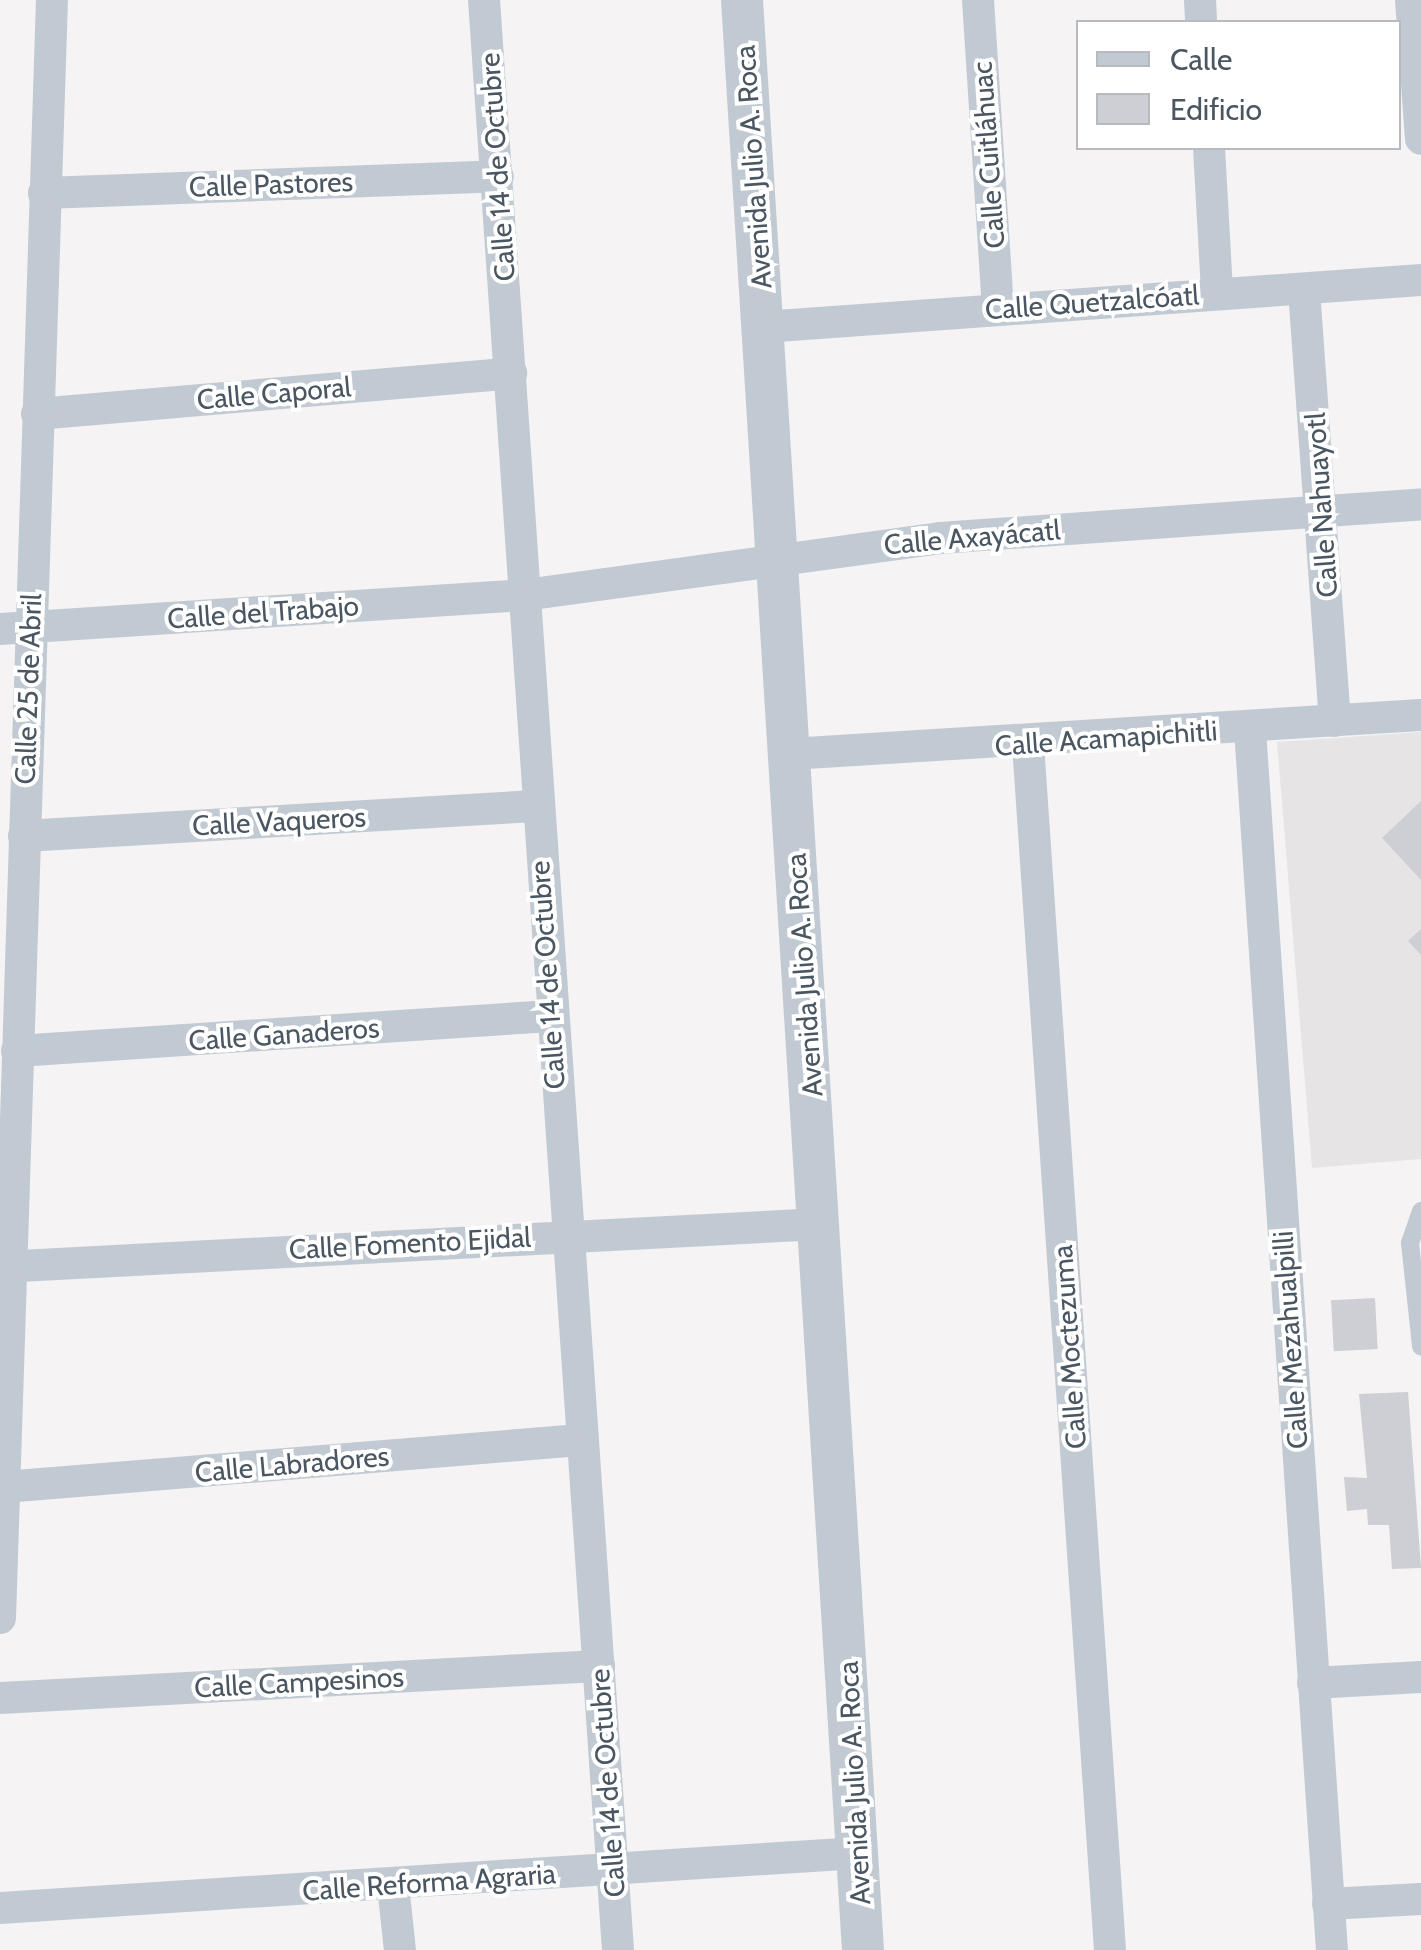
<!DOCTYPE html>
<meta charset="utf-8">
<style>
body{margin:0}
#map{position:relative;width:1421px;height:1950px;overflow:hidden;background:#f5f3f3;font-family:Cabin,sans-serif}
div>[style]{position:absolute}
.education>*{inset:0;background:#e6e4e5}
.building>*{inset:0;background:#cdcfd5;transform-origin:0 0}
.service>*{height:18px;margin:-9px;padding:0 9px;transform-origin:9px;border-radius:9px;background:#c1cad2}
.minor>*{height:32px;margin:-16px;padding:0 16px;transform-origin:16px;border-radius:16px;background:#c1cad2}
.tertiary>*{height:42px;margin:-21px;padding:0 21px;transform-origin:21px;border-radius:21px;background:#c1cad2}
span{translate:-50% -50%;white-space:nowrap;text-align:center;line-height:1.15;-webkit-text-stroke:8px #fff;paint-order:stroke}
.street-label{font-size:28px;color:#4a5661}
.legend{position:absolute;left:1076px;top:20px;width:325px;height:130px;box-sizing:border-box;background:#fff;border:2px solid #b7bbc0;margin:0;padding:12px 18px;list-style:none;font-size:30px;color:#4a5661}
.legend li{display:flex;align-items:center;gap:20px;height:50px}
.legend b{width:50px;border:2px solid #b7bbc0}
</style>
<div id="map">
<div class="education">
<div style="clip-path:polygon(1421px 732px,1421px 1159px,1312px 1168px,1277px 742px)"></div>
</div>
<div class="building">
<div style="clip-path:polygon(1421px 801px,1421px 880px,1382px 838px)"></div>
<div style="clip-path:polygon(1421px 929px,1421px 955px,1408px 941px)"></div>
<div style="left:1375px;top:1298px;width:51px;height:44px;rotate:87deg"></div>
<div style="clip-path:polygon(1408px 1392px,1421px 1568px,1392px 1569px,1389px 1525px,1368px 1525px,1367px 1509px,1347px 1511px,1344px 1477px,1367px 1478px,1359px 1394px)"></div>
</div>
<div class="service">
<div style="left:1421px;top:1211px;width:34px;rotate:109deg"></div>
<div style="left:1410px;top:1243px;width:104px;rotate:83.9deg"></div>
</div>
<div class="minor">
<div style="left:484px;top:0;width:1955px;rotate:86.07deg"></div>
<div style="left:978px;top:0;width:310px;rotate:86.3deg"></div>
<div style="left:1200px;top:0;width:22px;rotate:87deg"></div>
<div style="left:1411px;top:0;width:139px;rotate:85.9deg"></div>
<div style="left:1209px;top:148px;width:144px;rotate:86.8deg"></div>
<div style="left:44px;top:193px;width:454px;rotate:-2.1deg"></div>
<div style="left:1304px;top:290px;width:432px;rotate:85.9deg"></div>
<div style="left:763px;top:327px;width:660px;rotate:-4.09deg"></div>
<div style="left:37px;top:414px;width:476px;rotate:-4.9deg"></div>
<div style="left:0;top:629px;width:526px;rotate:-3.71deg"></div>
<div style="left:525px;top:595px;width:419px;rotate:-7.8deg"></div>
<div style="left:940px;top:538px;width:482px;rotate:-4deg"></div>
<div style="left:1250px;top:729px;width:1224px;rotate:86.16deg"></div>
<div style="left:1028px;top:744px;width:1209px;rotate:86.11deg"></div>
<div style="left:790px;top:754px;width:632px;rotate:-3.54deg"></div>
<div style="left:24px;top:836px;width:512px;rotate:-3.36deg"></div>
<div style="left:17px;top:1051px;width:535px;rotate:-3.75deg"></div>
<div style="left:0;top:1267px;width:821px;rotate:-3deg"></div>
<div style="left:4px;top:1487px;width:578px;rotate:-4.66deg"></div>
<div style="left:0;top:1618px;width:1619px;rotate:-88.16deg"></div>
<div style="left:1313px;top:1683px;width:108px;rotate:-3.2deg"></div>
<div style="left:0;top:1698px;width:600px;rotate:-3.06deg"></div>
<div style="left:393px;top:1885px;width:65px;rotate:83.9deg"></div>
<div style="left:1328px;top:1904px;width:93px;rotate:-3.1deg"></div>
<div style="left:0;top:1908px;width:860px;rotate:-3.67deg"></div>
</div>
<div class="tertiary">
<div style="left:742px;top:0;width:1954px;rotate:86.45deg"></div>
</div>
<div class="street-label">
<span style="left:988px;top:155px;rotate:-94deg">Calle Cuitláhuac</span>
<span style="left:497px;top:167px;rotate:-94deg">Calle 14 de Octubre</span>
<span style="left:753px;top:167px;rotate:-94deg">Avenida Julio A. Roca</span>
<span style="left:271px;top:184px;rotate:-2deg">Calle Pastores</span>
<span style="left:1092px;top:302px;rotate:-4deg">Calle Quetzalcóatl</span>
<span style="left:274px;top:393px;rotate:-5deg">Calle Caporal</span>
<span style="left:1321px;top:505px;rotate:-94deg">Calle Nahuayotl</span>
<span style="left:972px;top:537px;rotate:-5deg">Calle Axayácatl</span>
<span style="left:263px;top:612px;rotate:-4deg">Calle del Trabajo</span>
<span style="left:28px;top:689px;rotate:-88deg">Calle 25 de Abril</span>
<span style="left:1106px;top:738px;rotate:-4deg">Calle Acamapichitli</span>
<span style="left:279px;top:821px;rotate:-3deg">Calle Vaqueros</span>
<span style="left:547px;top:975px;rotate:-94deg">Calle 14 de Octubre</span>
<span style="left:804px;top:975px;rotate:-94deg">Avenida Julio A. Roca</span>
<span style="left:284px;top:1034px;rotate:-4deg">Calle Ganaderos</span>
<span style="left:410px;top:1243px;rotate:-3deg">Calle Fomento Ejidal</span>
<span style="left:1290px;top:1340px;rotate:-94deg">Calle Mezahualpilli</span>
<span style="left:1069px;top:1347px;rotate:-94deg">Calle Moctezuma</span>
<span style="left:292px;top:1464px;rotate:-5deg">Calle Labradores</span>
<span style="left:299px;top:1682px;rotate:-3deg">Calle Campesinos</span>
<span style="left:607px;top:1783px;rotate:-94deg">Calle 14 de Octubre</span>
<span style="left:854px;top:1783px;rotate:-93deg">Avenida Julio A. Roca</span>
<span style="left:429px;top:1882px;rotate:-4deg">Calle Reforma Agraria</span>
</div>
<ul class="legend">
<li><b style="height:12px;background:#c1cad2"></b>Calle</li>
<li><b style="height:28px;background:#cdcfd5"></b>Edificio</li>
</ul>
</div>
